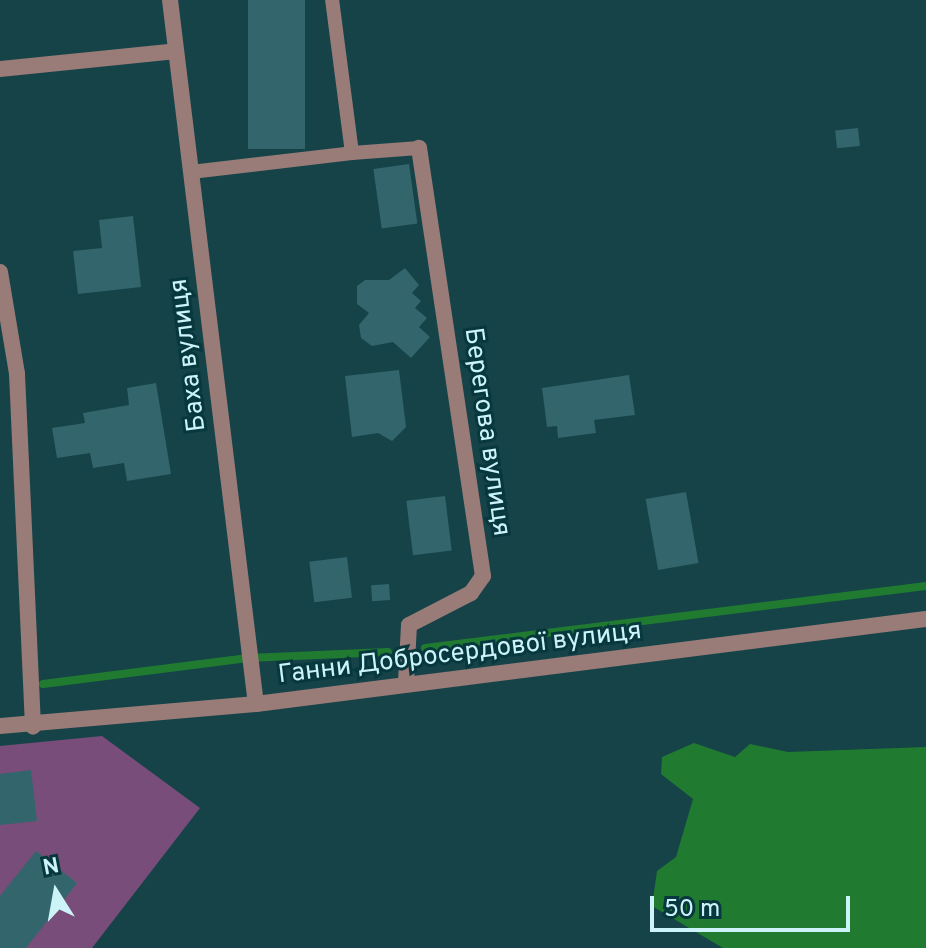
<!DOCTYPE html>
<meta charset="utf-8">
<style>
body{margin:0}
#map{position:relative;width:926px;height:948px;overflow:hidden;background:#154348;font-family:Overpass,sans-serif}
div>[style]{position:absolute}
.green>*{inset:0;background:#794d7a}
.water>*{inset:0;background:#207b31}
.stream>*{height:8px;margin:-4px;padding:0 4px;transform-origin:4px;border-radius:4px;background:#207b31}
.building>*{inset:0;background:#33656c;transform-origin:0 0}
.lane>*{height:14px;margin:-7px;padding:0 7px;transform-origin:7px;border-radius:7px;background:#997b78}
.street>*{height:16px;margin:-8px;padding:0 8px;transform-origin:8px;border-radius:8px;background:#997b78}
span{translate:-50% -50%;white-space:nowrap;text-align:center;line-height:1.15;-webkit-text-stroke:6px #07383e;paint-order:stroke}
.street-label{font-size:26px;color:#ccf3f8}
.north{position:absolute;left:16px;top:852px;width:80px;height:80px;-webkit-text-stroke:6px #07383e;paint-order:stroke;rotate:349deg;font-size:22px;font-weight:700;line-height:32px;text-align:center;color:#ccf3f8}
.north::after{content:'';display:block;margin:auto;width:28px;height:36px;background:#ccf3f8;clip-path:polygon(50% 0,100% 100%,50% 72%,0 100%)}
.scale{position:absolute;left:650px;top:896px;width:200px;height:36px;box-sizing:border-box;border:4px solid #ccf3f8;border-top:0;padding-left:10px;font-size:24px;line-height:28px;white-space:nowrap;color:#ccf3f8;-webkit-text-stroke:6px #07383e;paint-order:stroke}
</style>
<div id="map">
<div class="green">
<div style="clip-path:polygon(102px 736px,200px 808px,92px 948px,0 948px,0 746px)"></div>
</div>
<div class="water">
<div style="clip-path:polygon(694px 743px,735px 757px,750px 744px,788px 752px,926px 747px,926px 948px,723px 948px,652px 906px,657px 871px,676px 857px,693px 799px,661px 774px,662px 757px)"></div>
</div>
<div class="stream">
<div style="left:425px;top:648px;width:505px;rotate:-7.05deg"></div>
<div style="left:43px;top:684px;width:209px;rotate:-7.2deg"></div>
<div style="left:250px;top:658px;width:138px;rotate:-2.5deg"></div>
</div>
<div class="building">
<div style="left:248px;top:0;width:57px;height:149px"></div>
<div style="left:858px;top:128px;width:18px;height:23px;rotate:84deg"></div>
<div style="left:409px;top:164px;width:60px;height:36px;rotate:82deg"></div>
<div style="clip-path:polygon(133px 216px,141px 287px,78px 294px,73px 251px,102px 248px,99px 220px)"></div>
<div style="clip-path:polygon(405px 268px,419px 285px,412px 293px,421px 301px,415px 308px,427px 318px,419px 327px,430px 337px,411px 358px,393px 342px,372px 346px,361px 338px,359px 325px,369px 313px,357px 304px,357px 286px,365px 280px,389px 280px)"></div>
<div style="clip-path:polygon(399px 370px,406px 427px,392px 441px,378px 433px,352px 437px,345px 376px)"></div>
<div style="clip-path:polygon(629px 375px,635px 415px,594px 420px,596px 433px,558px 438px,557px 426px,547px 427px,542px 388px)"></div>
<div style="clip-path:polygon(156px 383px,171px 474px,127px 481px,124px 463px,93px 468px,90px 453px,57px 458px,52px 428px,85px 423px,83px 413px,129px 405px,127px 388px)"></div>
<div style="left:686px;top:492px;width:72px;height:41px;rotate:80deg"></div>
<div style="left:445px;top:496px;width:55px;height:39px;rotate:83deg"></div>
<div style="left:347px;top:557px;width:41px;height:38px;rotate:83deg"></div>
<div style="left:389px;top:584px;width:16px;height:18px;rotate:86deg"></div>
<div style="clip-path:polygon(31px 770px,37px 821px,0 825px,0 774px)"></div>
<div style="clip-path:polygon(36px 851px,77px 883px,26px 948px,0 948px,0 896px)"></div>
</div>
<div class="lane">
<div style="left:352px;top:153px;width:67px;rotate:-4.3deg"></div>
<div style="left:191px;top:172px;width:162px;rotate:-6.7deg"></div>
<div style="left:352px;top:153px;width:154px;rotate:-97.4deg"></div>
</div>
<div class="street">
<div style="left:170px;top:0;width:709px;rotate:83.04deg"></div>
<div style="left:0;top:69px;width:177px;rotate:-5.8deg"></div>
<div style="left:0;top:272px;width:103px;rotate:80.5deg"></div>
<div style="left:17px;top:374px;width:353px;rotate:87.4deg"></div>
<div style="left:406px;top:682px;width:57px;rotate:-87deg"></div>
<div style="left:409px;top:625px;width:70px;rotate:-27.3deg"></div>
<div style="left:471px;top:593px;width:21px;rotate:-55deg"></div>
<div style="left:483px;top:576px;width:433px;rotate:-98.5deg"></div>
<div style="left:0;top:726px;width:257px;rotate:-4.9deg"></div>
<div style="left:256px;top:704px;width:675px;rotate:-7.23deg"></div>
</div>
<div class="street-label">
<span style="left:189px;top:355px;rotate:-97deg">Баха вулиця</span>
<span style="left:486px;top:432px;rotate:82deg">Берегова вулиця</span>
<span style="left:460px;top:654px;rotate:-7deg">Ганни Добросердової вулиця</span>
</div>
<div class="north">N</div>
<div class="scale">50 m</div>
</div>
